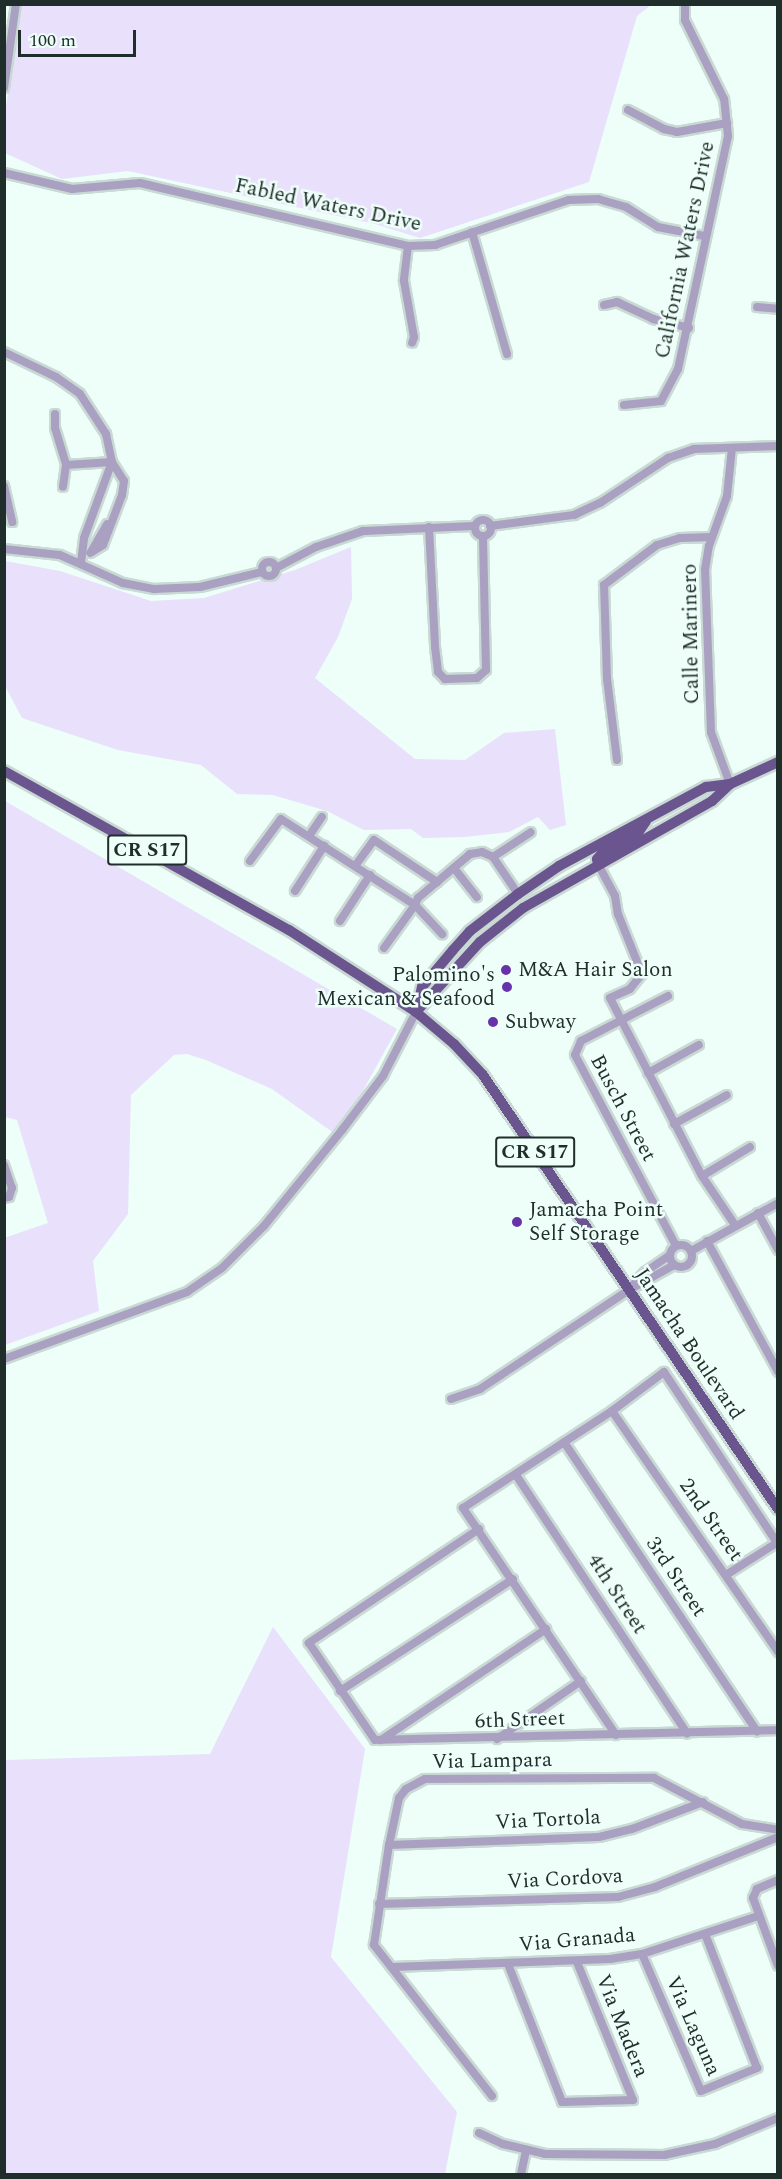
<!DOCTYPE html>
<style>
body{margin:0}
#map{position:relative;width:782px;height:2179px;overflow:hidden;background:#eefef9;font-family:Spectral,serif}
div>[style]{position:absolute}
.green>*{inset:0;background:#e9e0fc}
.roads{filter:drop-shadow(2px 0 #c9d9d4) drop-shadow(-2px 0 #c9d9d4) drop-shadow(0 2px #c9d9d4) drop-shadow(0 -2px #c9d9d4)}
.minor>*{height:8px;margin:-4px;padding:0 4px;transform-origin:4px;border-radius:4px;background:#aaa0c1}
.minor>.ring{margin:-4px;padding:0;box-sizing:content-box;background:none;border:8px solid #aaa0c1;border-radius:50%}
.major>*{height:10px;margin:-5px;padding:0 5px;transform-origin:5px;border-radius:5px;background:#6a558f}
.dots>*{width:16px;height:16px;translate:-50% -50%;box-sizing:border-box;border:3px solid #eefef9;border-radius:50%}
span{translate:-50% -50%;white-space:nowrap;text-align:center;line-height:1.15;-webkit-text-stroke:5px #eefef9;paint-order:stroke}
.shield-label span{padding:2px 4px;background:#eefef9;border:2px solid;border-radius:4px;-webkit-text-stroke-width:0}
.shield-label{font-size:20px;color:#1f2e2a;font-weight:700}
.street-label{font-size:21px;color:#1f2e2a}
.poi-label{font-size:21px;color:#1f2e2a}
.left{translate:0 -50%;text-align:left}
.right{translate:-100% -50%;text-align:right}
.frame{position:absolute;inset:0;border:6px solid #1f2e2a;pointer-events:none}
.scale{position:absolute;left:18px;top:30px;width:118px;height:27px;box-sizing:border-box;border:3px solid #1f2e2a;border-top:0;padding-left:8px;font-size:18px;line-height:21px;white-space:nowrap;color:#1f2e2a;-webkit-text-stroke:4px #eefef9;paint-order:stroke}
</style>
<div id="map">
<div class="green">
<div style="clip-path:polygon(22px 5px,22px 4px,651px 5px,637px 16px,589px 182px,420px 238px,375px 224px,128px 171px,62px 179px,5px 153px,5px 112px)"></div>
<div style="clip-path:polygon(351px 547px,352px 599px,338px 637px,315px 678px,415px 759px,465px 760px,504px 733px,555px 729px,566px 825px,550px 830px,538px 817px,509px 832px,465px 837px,423px 838px,411px 829px,364px 830px,327px 811px,273px 795px,237px 794px,201px 765px,118px 750px,22px 718px,5px 686px,5px 561px,60px 571px,151px 601px,204px 598px,295px 570px)"></div>
<div style="clip-path:polygon(5px 801px,397px 1029px,338px 1136px,272px 1089px,206px 1060px,187px 1054px,174px 1055px,131px 1095px,128px 1214px,93px 1261px,99px 1311px,5px 1345px,4px 1238px,48px 1223px,17px 1120px,5px 1117px)"></div>
<div style="clip-path:polygon(273px 1627px,365px 1749px,331px 1957px,457px 2112px,445px 2174px,5px 2174px,5px 1760px,210px 1754px)"></div>
</div>
<div class="roads">
<div class="minor">
<div style="left:4px;top:88px;width:85px;rotate:-81.9deg"></div>
<div style="left:628px;top:110px;width:41px;rotate:27.8deg"></div>
<div style="left:664px;top:129px;width:13px;rotate:13deg"></div>
<div style="left:677px;top:132px;width:51px;rotate:-10.2deg"></div>
<div style="left:4px;top:173px;width:70px;rotate:13.2deg"></div>
<div style="left:72px;top:189px;width:68px;rotate:-5deg"></div>
<div style="left:140px;top:183px;width:275px;rotate:13.2deg"></div>
<div style="left:408px;top:246px;width:27px;rotate:-2deg"></div>
<div style="left:435px;top:245px;width:141px;rotate:-18.6deg"></div>
<div style="left:569px;top:200px;width:29px;rotate:-2deg"></div>
<div style="left:598px;top:199px;width:29px;rotate:16deg"></div>
<div style="left:626px;top:207px;width:38px;rotate:32deg"></div>
<div style="left:658px;top:227px;width:47px;rotate:11.1deg"></div>
<div style="left:472px;top:232px;width:127px;rotate:74deg"></div>
<div style="left:408px;top:246px;width:35px;rotate:97deg"></div>
<div style="left:404px;top:281px;width:57px;rotate:79.9deg"></div>
<div style="left:414px;top:337px;width:6px;rotate:108deg"></div>
<div style="left:604px;top:305px;width:13px;rotate:-13deg"></div>
<div style="left:617px;top:302px;width:40px;rotate:25deg"></div>
<div style="left:653px;top:319px;width:37px;rotate:14deg"></div>
<div style="left:757px;top:307px;width:21px;rotate:5deg"></div>
<div style="left:4px;top:352px;width:58px;rotate:25.7deg"></div>
<div style="left:56px;top:377px;width:29px;rotate:35deg"></div>
<div style="left:80px;top:394px;width:48px;rotate:57deg"></div>
<div style="left:106px;top:434px;width:29px;rotate:78deg"></div>
<div style="left:112px;top:462px;width:22px;rotate:58deg"></div>
<div style="left:124px;top:481px;width:14px;rotate:98deg"></div>
<div style="left:122px;top:495px;width:53px;rotate:110.8deg"></div>
<div style="left:103px;top:545px;width:15px;rotate:148deg"></div>
<div style="left:624px;top:405px;width:37px;rotate:-6deg"></div>
<div style="left:661px;top:401px;width:36px;rotate:-62deg"></div>
<div style="left:678px;top:369px;width:238px;rotate:-77.9deg"></div>
<div style="left:728px;top:136px;width:37px;rotate:-96deg"></div>
<div style="left:724px;top:99px;width:88px;rotate:-116.3deg"></div>
<div style="left:685px;top:20px;width:16px;rotate:-90deg"></div>
<div style="left:55px;top:414px;width:14px;rotate:90deg"></div>
<div style="left:55px;top:428px;width:39px;rotate:73deg"></div>
<div style="left:66px;top:465px;width:22px;rotate:98deg"></div>
<div style="left:66px;top:465px;width:46px;rotate:-3.7deg"></div>
<div style="left:4px;top:486px;width:37px;rotate:77deg"></div>
<div class="ring" style="left:475px;top:520px;width:8px;height:8px"></div>
<div style="left:490px;top:526px;width:85px;rotate:-7.5deg"></div>
<div style="left:574px;top:515px;width:29px;rotate:-25deg"></div>
<div style="left:600px;top:503px;width:82px;rotate:-33.5deg"></div>
<div style="left:668px;top:458px;width:28px;rotate:-19deg"></div>
<div style="left:694px;top:449px;width:84px;rotate:-2deg"></div>
<div style="left:429px;top:527px;width:120px;rotate:87.1deg"></div>
<div style="left:435px;top:647px;width:25px;rotate:83deg"></div>
<div style="left:438px;top:672px;width:10px;rotate:45deg"></div>
<div style="left:445px;top:679px;width:32px;rotate:-2deg"></div>
<div style="left:477px;top:678px;width:12px;rotate:-42deg"></div>
<div style="left:486px;top:670px;width:134px;rotate:-91.3deg"></div>
<div style="left:4px;top:549px;width:56px;rotate:6.1deg"></div>
<div style="left:60px;top:555px;width:69px;rotate:24deg"></div>
<div style="left:123px;top:583px;width:32px;rotate:11deg"></div>
<div style="left:154px;top:589px;width:46px;rotate:-2.5deg"></div>
<div style="left:200px;top:587px;width:64px;rotate:-13.6deg"></div>
<div style="left:91px;top:552px;width:32px;rotate:-60deg"></div>
<div class="ring" style="left:262px;top:562px;width:6px;height:6px"></div>
<div style="left:81px;top:563px;width:25px;rotate:-83deg"></div>
<div style="left:84px;top:538px;width:81px;rotate:-69.8deg"></div>
<div style="left:276px;top:568px;width:45px;rotate:-27.7deg"></div>
<div style="left:316px;top:547px;width:50px;rotate:-18.8deg"></div>
<div style="left:363px;top:531px;width:112px;rotate:-2.6deg"></div>
<div style="left:617px;top:760px;width:82px;rotate:-97deg"></div>
<div style="left:607px;top:679px;width:94px;rotate:-91.8deg"></div>
<div style="left:604px;top:585px;width:66px;rotate:-37deg"></div>
<div style="left:657px;top:545px;width:24px;rotate:-17deg"></div>
<div style="left:680px;top:538px;width:32px;rotate:-2deg"></div>
<div style="left:730px;top:784px;width:55px;rotate:-110.1deg"></div>
<div style="left:711px;top:732px;width:162px;rotate:-92.1deg"></div>
<div style="left:705px;top:570px;width:24px;rotate:-81deg"></div>
<div style="left:709px;top:546px;width:53px;rotate:-70.2deg"></div>
<div style="left:727px;top:496px;width:48px;rotate:-84.1deg"></div>
<div style="left:309px;top:836px;width:23px;rotate:-56deg"></div>
<div style="left:493px;top:857px;width:45px;rotate:-33.3deg"></div>
<div style="left:250px;top:861px;width:52px;rotate:-53.6deg"></div>
<div style="left:281px;top:819px;width:159px;rotate:32.7deg"></div>
<div style="left:415px;top:905px;width:8px;rotate:-67deg"></div>
<div style="left:418px;top:898px;width:68px;rotate:-40.2deg"></div>
<div style="left:470px;top:854px;width:12px;rotate:-9deg"></div>
<div style="left:482px;top:852px;width:12px;rotate:24deg"></div>
<div style="left:493px;top:857px;width:45px;rotate:56deg"></div>
<div style="left:598px;top:864px;width:36px;rotate:62deg"></div>
<div style="left:615px;top:896px;width:18px;rotate:81deg"></div>
<div style="left:618px;top:914px;width:65px;rotate:68.2deg"></div>
<div style="left:642px;top:974px;width:19px;rotate:129deg"></div>
<div style="left:630px;top:989px;width:22px;rotate:156deg"></div>
<div style="left:610px;top:998px;width:200px;rotate:62.7deg"></div>
<div style="left:702px;top:1176px;width:59px;rotate:56deg"></div>
<div style="left:355px;top:866px;width:32px;rotate:-54deg"></div>
<div style="left:374px;top:840px;width:76px;rotate:33.7deg"></div>
<div style="left:454px;top:868px;width:37px;rotate:52deg"></div>
<div style="left:295px;top:891px;width:54px;rotate:-57.2deg"></div>
<div style="left:340px;top:921px;width:55px;rotate:-56.9deg"></div>
<div style="left:384px;top:948px;width:53px;rotate:-54.2deg"></div>
<div style="left:415px;top:905px;width:40px;rotate:47deg"></div>
<div style="left:668px;top:996px;width:98px;rotate:152.7deg"></div>
<div style="left:581px;top:1041px;width:15px;rotate:113deg"></div>
<div style="left:575px;top:1055px;width:216px;rotate:62.1deg"></div>
<div style="left:648px;top:1073px;width:58px;rotate:-28.8deg"></div>
<div style="left:674px;top:1124px;width:60px;rotate:-28.7deg"></div>
<div style="left:4px;top:1165px;width:24px;rotate:71deg"></div>
<div style="left:12px;top:1188px;width:9px;rotate:108deg"></div>
<div style="left:9px;top:1197px;width:5px;rotate:169deg"></div>
<div style="left:702px;top:1176px;width:56px;rotate:-31.1deg"></div>
<div style="left:758px;top:1213px;width:42px;rotate:61.6deg"></div>
<div style="left:707px;top:1241px;width:149px;rotate:61.5deg"></div>
<div class="ring" style="left:670px;top:1245px;width:14px;height:14px"></div>
<div style="left:691px;top:1251px;width:99px;rotate:-28.9deg"></div>
<div style="left:631px;top:1287px;width:21px;rotate:-47deg"></div>
<div style="left:645px;top:1272px;width:29px;rotate:-34deg"></div>
<div style="left:4px;top:1359px;width:195px;rotate:-20.1deg"></div>
<div style="left:187px;top:1292px;width:42px;rotate:-34.4deg"></div>
<div style="left:222px;top:1268px;width:59px;rotate:-45deg"></div>
<div style="left:264px;top:1226px;width:124px;rotate:-50.9deg"></div>
<div style="left:342px;top:1130px;width:68px;rotate:-52.8deg"></div>
<div style="left:383px;top:1076px;width:72px;rotate:-62.7deg"></div>
<div style="left:451px;top:1399px;width:31px;rotate:-19deg"></div>
<div style="left:480px;top:1389px;width:179px;rotate:-33.6deg"></div>
<div style="left:629px;top:1290px;width:51px;rotate:-29.1deg"></div>
<div style="left:612px;top:1411px;width:293px;rotate:55.4deg"></div>
<div style="left:564px;top:1442px;width:348px;rotate:56.3deg"></div>
<div style="left:516px;top:1475px;width:310px;rotate:56.5deg"></div>
<div style="left:479px;top:1529px;width:205px;rotate:146.2deg"></div>
<div style="left:309px;top:1643px;width:117px;rotate:55.8deg"></div>
<div style="left:375px;top:1740px;width:403px;rotate:-1.4deg"></div>
<div style="left:726px;top:1575px;width:62px;rotate:-32.4deg"></div>
<div style="left:340px;top:1691px;width:206px;rotate:-32.9deg"></div>
<div style="left:616px;top:1735px;width:274px;rotate:-124deg"></div>
<div style="left:463px;top:1508px;width:178px;rotate:-33.1deg"></div>
<div style="left:612px;top:1411px;width:65px;rotate:-36.9deg"></div>
<div style="left:664px;top:1372px;width:206px;rotate:56.5deg"></div>
<div style="left:497px;top:1739px;width:102px;rotate:-34.6deg"></div>
<div style="left:381px;top:1740px;width:199px;rotate:-33.9deg"></div>
<div style="left:389px;top:1845px;width:210px;rotate:-2.2deg"></div>
<div style="left:599px;top:1837px;width:34px;rotate:-14deg"></div>
<div style="left:632px;top:1829px;width:76px;rotate:-20.8deg"></div>
<div style="left:778px;top:1880px;width:23px;rotate:157deg"></div>
<div style="left:757px;top:1889px;width:10px;rotate:114deg"></div>
<div style="left:753px;top:1898px;width:72px;rotate:69.8deg"></div>
<div style="left:379px;top:1904px;width:239px;rotate:-1.7deg"></div>
<div style="left:618px;top:1897px;width:38px;rotate:-15deg"></div>
<div style="left:655px;top:1887px;width:133px;rotate:-22.1deg"></div>
<div style="left:642px;top:1954px;width:149px;rotate:66.7deg"></div>
<div style="left:701px;top:2091px;width:61px;rotate:-22.3deg"></div>
<div style="left:757px;top:2068px;width:144px;rotate:-111.2deg"></div>
<div style="left:508px;top:1964px;width:148px;rotate:68.6deg"></div>
<div style="left:562px;top:2102px;width:71px;rotate:-1.6deg"></div>
<div style="left:633px;top:2100px;width:149px;rotate:-112.1deg"></div>
<div style="left:393px;top:1967px;width:217px;rotate:-2.1deg"></div>
<div style="left:610px;top:1959px;width:32px;rotate:-9deg"></div>
<div style="left:642px;top:1954px;width:122px;rotate:-18.1deg"></div>
<div style="left:492px;top:2096px;width:192px;rotate:-128deg"></div>
<div style="left:374px;top:1945px;width:101px;rotate:-81.5deg"></div>
<div style="left:389px;top:1845px;width:48px;rotate:-78deg"></div>
<div style="left:399px;top:1798px;width:11px;rotate:-52deg"></div>
<div style="left:406px;top:1789px;width:21px;rotate:-28deg"></div>
<div style="left:425px;top:1779px;width:229px;rotate:-0.3deg"></div>
<div style="left:654px;top:1778px;width:99px;rotate:27.6deg"></div>
<div style="left:742px;top:1824px;width:36px;rotate:9deg"></div>
<div style="left:479px;top:2133px;width:26px;rotate:25deg"></div>
<div style="left:503px;top:2144px;width:43px;rotate:13.4deg"></div>
<div style="left:545px;top:2154px;width:119px;rotate:0.5deg"></div>
<div style="left:664px;top:2155px;width:52px;rotate:-12.2deg"></div>
<div style="left:715px;top:2144px;width:68px;rotate:-22.4deg"></div>
<div style="left:521px;top:2174px;width:25px;rotate:-78deg"></div>
</div>
<div class="major">
<div style="left:4px;top:771px;width:326px;rotate:29.2deg"></div>
<div style="left:289px;top:930px;width:151px;rotate:32.8deg"></div>
<div style="left:416px;top:1012px;width:50px;rotate:40.1deg"></div>
<div style="left:454px;top:1044px;width:42px;rotate:46.9deg"></div>
<div style="left:483px;top:1075px;width:525px;rotate:55.8deg"></div>
<div style="left:598px;top:864px;width:5px;rotate:-101deg"></div>
<div style="left:597px;top:859px;width:11px;rotate:-49deg"></div>
<div style="left:604px;top:851px;width:38px;rotate:-28deg"></div>
<div style="left:638px;top:833px;width:14px;rotate:-56deg"></div>
<div style="left:417px;top:1010px;width:24px;rotate:-78deg"></div>
<div style="left:422px;top:987px;width:48px;rotate:-50deg"></div>
<div style="left:453px;top:950px;width:25px;rotate:-48deg"></div>
<div style="left:470px;top:931px;width:61px;rotate:-37.6deg"></div>
<div style="left:518px;top:894px;width:50px;rotate:-34.3deg"></div>
<div style="left:559px;top:866px;width:167px;rotate:-28.3deg"></div>
<div style="left:706px;top:787px;width:24px;rotate:-7deg"></div>
<div style="left:416px;top:1012px;width:95px;rotate:-47.6deg"></div>
<div style="left:480px;top:942px;width:55px;rotate:-38.3deg"></div>
<div style="left:523px;top:908px;width:217px;rotate:-29.5deg"></div>
<div style="left:712px;top:801px;width:25px;rotate:-43deg"></div>
<div style="left:730px;top:784px;width:53px;rotate:-24.6deg"></div>
</div>
</div>
<div class="dots">
<div style="left:506px;top:970px;background:#6733aa"></div>
<div style="left:507px;top:987px;background:#6733aa"></div>
<div style="left:493px;top:1022px;background:#6733aa"></div>
<div style="left:517px;top:1222px;background:#6733aa"></div>
</div>
<div class="shield-label">
<span style="left:147px;top:850px">CR S17</span>
<span style="left:535px;top:1152px">CR S17</span>
</div>
<div class="street-label">
<span style="left:328px;top:205px;rotate:12deg">Fabled Waters Drive</span>
<span style="left:685px;top:250px;rotate:-78deg">California Waters Drive</span>
<span style="left:691px;top:634px;rotate:-91deg">Calle Marinero</span>
<span style="left:623px;top:1108px;rotate:62deg">Busch Street</span>
<span style="left:689px;top:1344px;rotate:56deg">Jamacha Boulevard</span>
<span style="left:711px;top:1520px;rotate:55deg">2nd Street</span>
<span style="left:676px;top:1577px;rotate:56deg">3rd Street</span>
<span style="left:617px;top:1594px;rotate:57deg">4th Street</span>
<span style="left:520px;top:1720px;rotate:-2deg">6th Street</span>
<span style="left:492px;top:1761px;rotate:-1deg">Via Lampara</span>
<span style="left:548px;top:1820px;rotate:-3deg">Via Tortola</span>
<span style="left:565px;top:1879px;rotate:-3deg">Via Cordova</span>
<span style="left:577px;top:1940px;rotate:-5deg">Via Granada</span>
<span style="left:622px;top:2026px;rotate:68deg">Via Madera</span>
<span style="left:693px;top:2026px;rotate:66deg">Via Laguna</span>
</div>
<div class="poi-label">
<span class="left" style="left:518px;top:970px">M&amp;A Hair Salon</span>
<span class="right" style="left:495px;top:987px">Palomino's<br>Mexican &amp; Seafood</span>
<span class="left" style="left:505px;top:1022px">Subway</span>
<span class="left" style="left:529px;top:1222px">Jamacha Point<br>Self Storage</span>
</div>
<div class="frame"></div>
<div class="scale">100 m</div>
</div>
